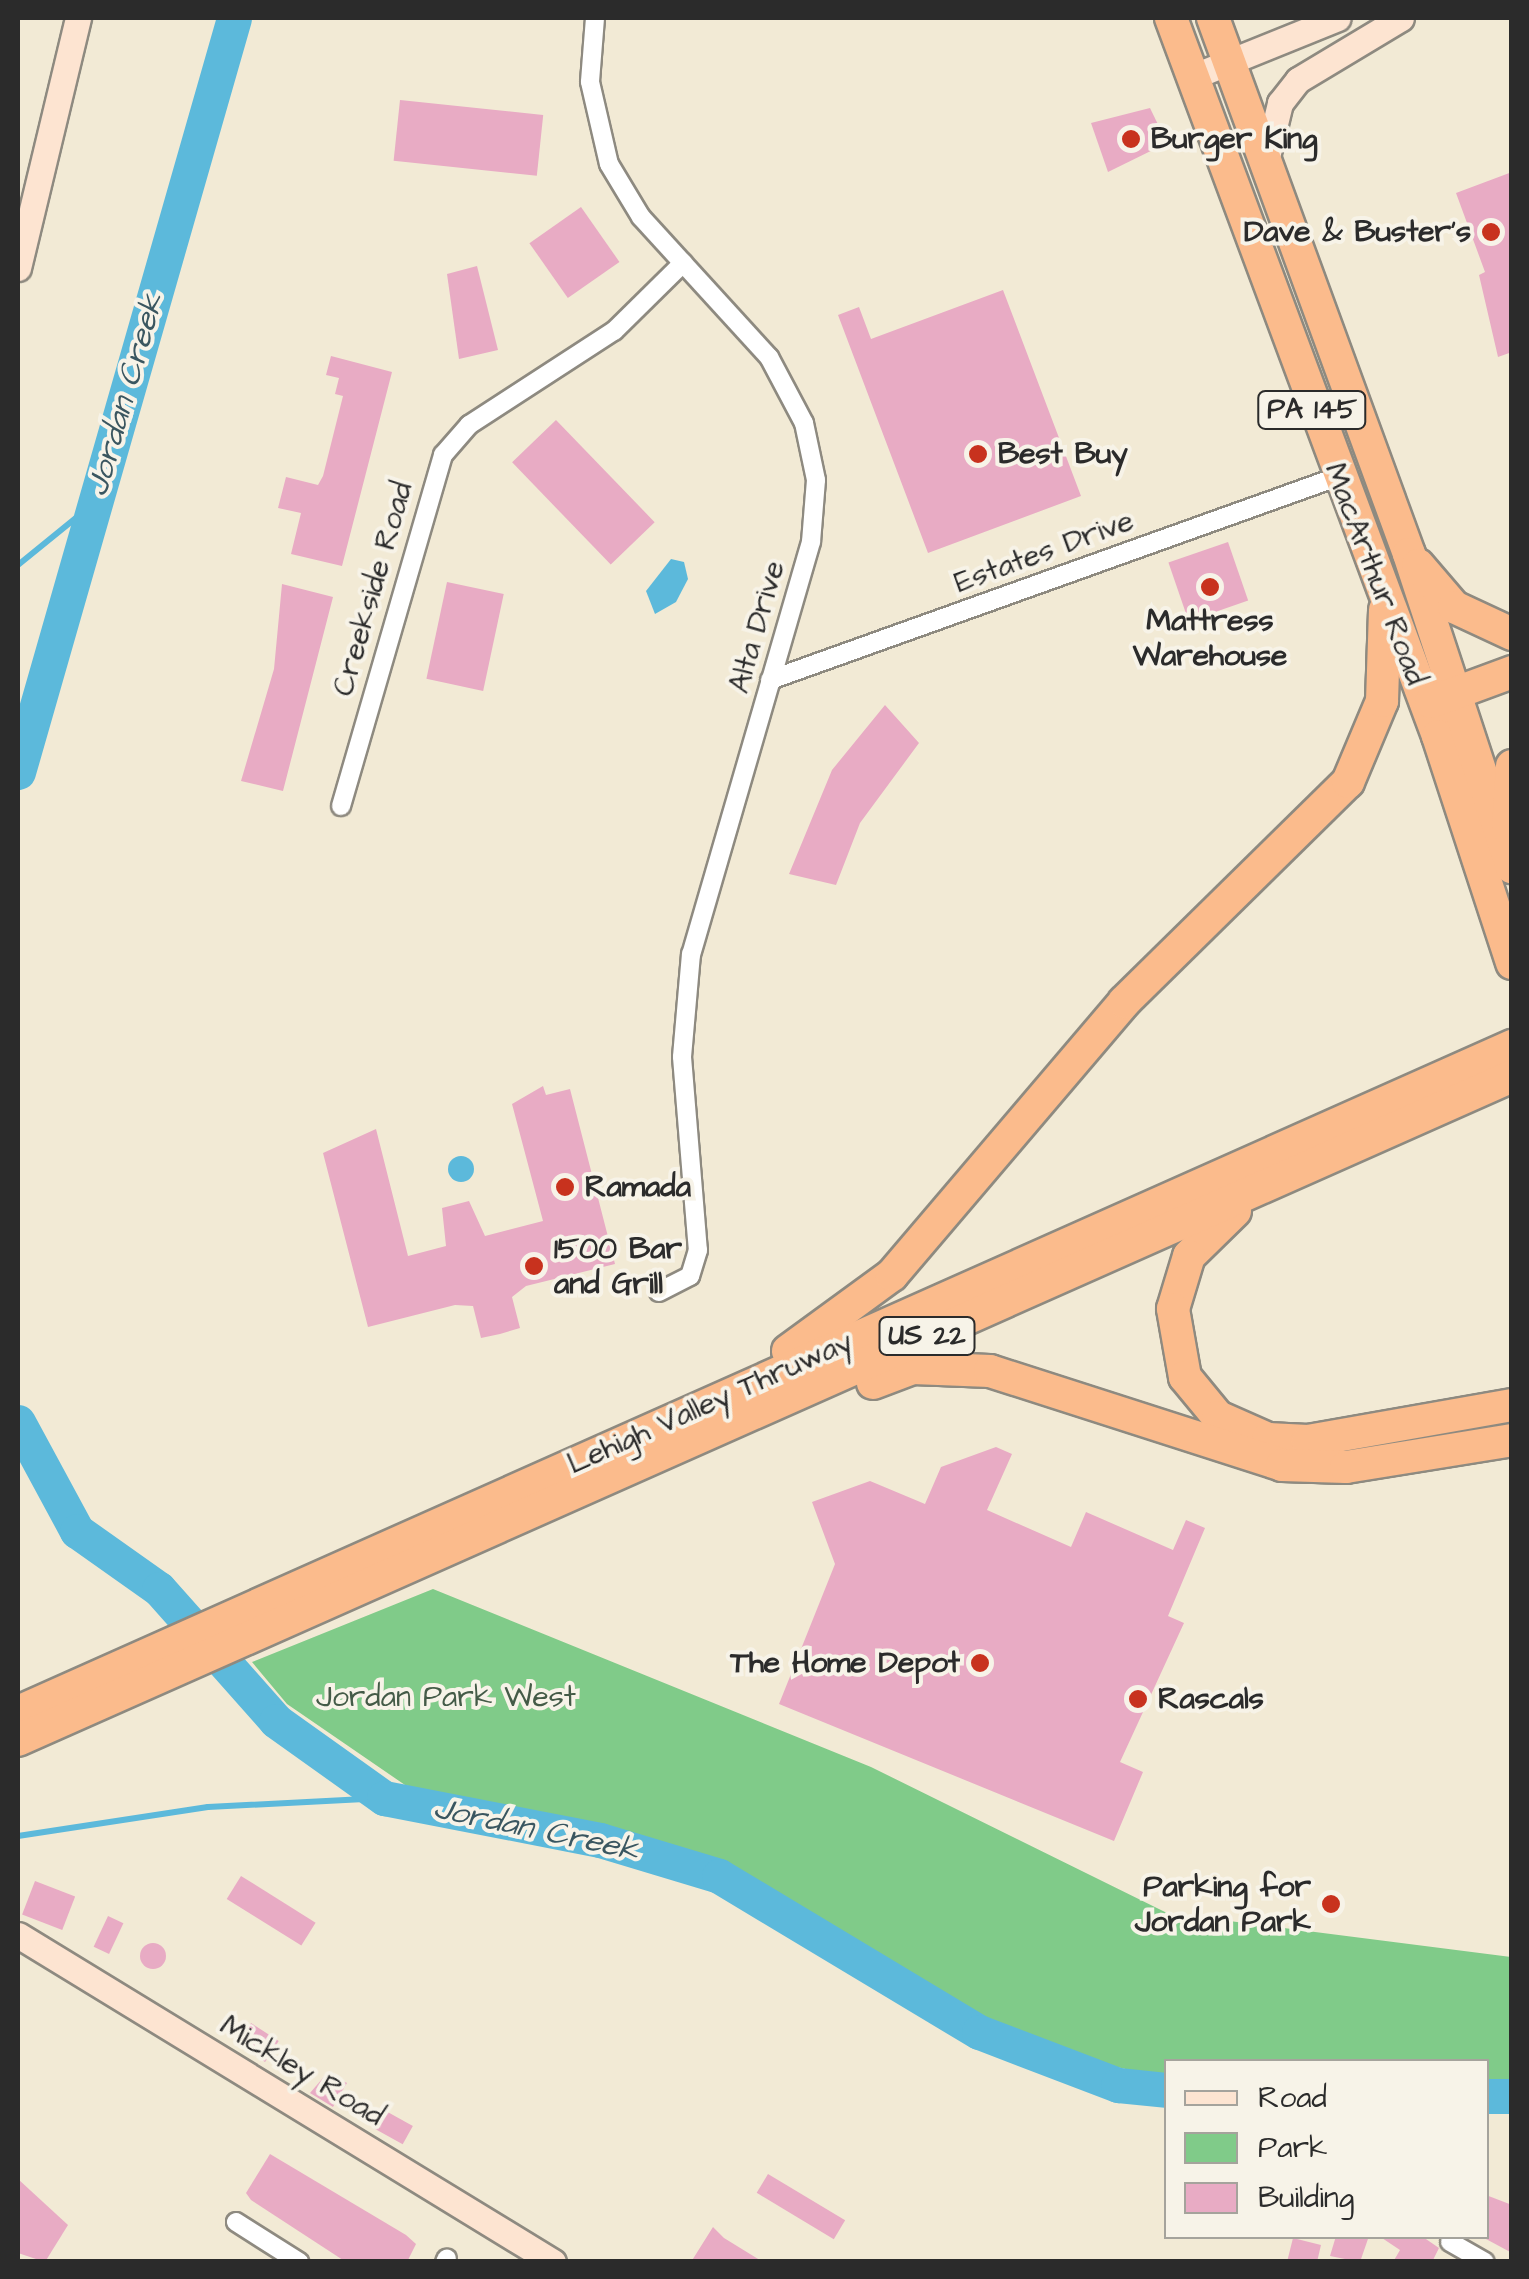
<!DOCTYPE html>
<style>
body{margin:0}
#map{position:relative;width:1529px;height:2279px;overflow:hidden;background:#f2ead5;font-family:"Architects Daughter",sans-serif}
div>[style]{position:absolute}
.green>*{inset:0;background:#80cb89}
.water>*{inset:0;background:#5cb9db}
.round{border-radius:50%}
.stream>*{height:6px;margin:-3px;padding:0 3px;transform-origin:3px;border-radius:3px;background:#5cb9db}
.river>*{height:35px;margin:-17.5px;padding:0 17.5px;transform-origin:17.5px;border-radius:17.5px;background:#5cb9db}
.building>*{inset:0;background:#e8abc4;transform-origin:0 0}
.roads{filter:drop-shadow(2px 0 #8e8a80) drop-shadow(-2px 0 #8e8a80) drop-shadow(0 2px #8e8a80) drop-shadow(0 -2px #8e8a80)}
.street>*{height:18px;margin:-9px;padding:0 9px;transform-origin:9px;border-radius:9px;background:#fff}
.secondary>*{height:25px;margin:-12.5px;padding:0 12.5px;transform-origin:12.5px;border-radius:12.5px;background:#fde4d1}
.highway>*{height:32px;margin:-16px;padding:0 16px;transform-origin:16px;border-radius:16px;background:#fbbb8c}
.dots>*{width:28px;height:28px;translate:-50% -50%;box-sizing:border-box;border:5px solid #f7f3e8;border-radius:50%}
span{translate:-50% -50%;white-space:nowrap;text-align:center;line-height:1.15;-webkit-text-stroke:8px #f7f3e8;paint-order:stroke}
.shield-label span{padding:2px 8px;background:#f7f3e8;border:2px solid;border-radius:8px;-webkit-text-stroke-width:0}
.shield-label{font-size:28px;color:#2b2b2b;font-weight:700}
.poi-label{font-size:30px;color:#2b2b2b;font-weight:700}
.left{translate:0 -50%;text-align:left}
.right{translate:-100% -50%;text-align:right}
.street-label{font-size:30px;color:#2b2b2b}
.park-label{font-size:30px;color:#445b47}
.water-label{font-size:32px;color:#3a5660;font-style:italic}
.frame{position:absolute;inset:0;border:20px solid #2b2b2b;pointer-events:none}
.legend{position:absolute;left:1164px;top:2059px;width:325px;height:180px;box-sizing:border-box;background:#f7f3e8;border:2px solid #a5a39c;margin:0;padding:12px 18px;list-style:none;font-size:30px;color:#2b2b2b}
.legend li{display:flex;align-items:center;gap:20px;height:50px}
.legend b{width:50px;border:2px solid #a5a39c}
</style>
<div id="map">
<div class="green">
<div style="clip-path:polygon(433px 1589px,871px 1767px,1167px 1913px,1511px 1957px,1511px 2085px,1487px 2086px,1486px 2062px,1166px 2062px,1166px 2078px,1085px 2060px,942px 1998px,727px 1870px,405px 1785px,287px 1704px,252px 1662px)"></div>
</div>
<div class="water">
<div style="clip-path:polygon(671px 559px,684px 562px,688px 579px,676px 602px,655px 614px,646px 591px)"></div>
<div class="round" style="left:448px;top:1156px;width:26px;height:26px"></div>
</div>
<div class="stream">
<div style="left:18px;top:565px;width:97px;rotate:-39.1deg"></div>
<div style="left:18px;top:1836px;width:192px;rotate:-8.7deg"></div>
<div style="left:208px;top:1807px;width:176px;rotate:-2.9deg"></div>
</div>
<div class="river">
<div style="left:18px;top:772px;width:784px;rotate:-74.01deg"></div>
<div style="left:18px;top:1422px;width:124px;rotate:61.6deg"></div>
<div style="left:77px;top:1531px;width:100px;rotate:35.3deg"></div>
<div style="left:159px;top:1589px;width:176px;rotate:48.4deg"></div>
<div style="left:276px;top:1721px;width:133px;rotate:35.5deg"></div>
<div style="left:384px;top:1798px;width:220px;rotate:11deg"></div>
<div style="left:600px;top:1840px;width:124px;rotate:16.8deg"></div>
<div style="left:719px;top:1876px;width:303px;rotate:31deg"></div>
<div style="left:979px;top:2032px;width:149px;rotate:20.9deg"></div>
<div style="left:1118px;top:2085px;width:48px;rotate:5.9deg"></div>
<div style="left:1486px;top:2096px;width:26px"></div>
</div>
<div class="building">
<div style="left:400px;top:100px;width:144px;height:61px;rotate:6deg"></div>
<div style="clip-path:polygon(1150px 108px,1167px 143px,1108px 172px,1091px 123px)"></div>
<div style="clip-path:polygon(1512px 172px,1512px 352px,1498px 357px,1479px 275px,1485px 272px,1456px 193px)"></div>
<div style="left:581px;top:207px;width:67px;height:63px;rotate:55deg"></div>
<div style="clip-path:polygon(477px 266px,498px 350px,459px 359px,447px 274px)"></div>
<div style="clip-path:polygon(1003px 290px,1081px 496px,928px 553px,838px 315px,859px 307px,871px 339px)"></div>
<div style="clip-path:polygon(331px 356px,392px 372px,342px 566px,291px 554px,301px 513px,278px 508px,286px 477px,318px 485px,323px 476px,343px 396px,335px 394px,339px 378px,326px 375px)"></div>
<div style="left:556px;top:420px;width:142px;height:61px;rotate:46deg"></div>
<div style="left:1228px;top:542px;width:62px;height:63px;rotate:71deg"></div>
<div style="left:447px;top:582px;width:58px;height:99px;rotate:12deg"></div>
<div style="clip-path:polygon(282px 584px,333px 597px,283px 791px,241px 781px,274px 669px)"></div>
<div style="clip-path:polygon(885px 705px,919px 743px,860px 823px,836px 885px,789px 874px,832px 770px)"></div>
<div style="clip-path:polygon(543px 1086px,546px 1095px,570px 1089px,615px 1264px,526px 1286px,512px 1297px,520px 1328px,500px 1334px,481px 1338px,473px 1306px,455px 1305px,368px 1327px,323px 1153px,376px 1129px,408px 1256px,446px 1246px,442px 1208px,469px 1201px,485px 1236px,543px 1221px,512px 1104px)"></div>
<div style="clip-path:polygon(996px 1447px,1012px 1454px,987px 1510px,1071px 1547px,1086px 1512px,1173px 1550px,1186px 1520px,1205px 1528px,1168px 1616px,1184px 1623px,1120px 1762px,1143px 1772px,1114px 1841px,779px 1704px,835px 1564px,812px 1502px,870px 1481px,925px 1504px,941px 1467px)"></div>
<div style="left:241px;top:1876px;width:88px;height:27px;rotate:32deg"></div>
<div style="left:35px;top:1881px;width:43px;height:36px;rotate:21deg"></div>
<div style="left:108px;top:1916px;width:17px;height:34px;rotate:25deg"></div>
<div class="round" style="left:140px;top:1943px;width:26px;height:26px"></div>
<div style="left:251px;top:2023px;width:33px;height:25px;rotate:33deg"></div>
<div style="clip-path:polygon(328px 2072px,347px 2083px,333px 2107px,310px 2093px)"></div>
<div style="left:384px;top:2110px;width:33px;height:21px;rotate:29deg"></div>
<div style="clip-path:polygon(270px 2154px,406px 2235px,416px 2244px,407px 2262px,346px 2262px,251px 2200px,246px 2193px)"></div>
<div style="left:768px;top:2174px;width:90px;height:22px;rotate:31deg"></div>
<div style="clip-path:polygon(18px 2179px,68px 2225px,45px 2262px,18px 2253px)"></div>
<div style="clip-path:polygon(1486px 2195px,1512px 2205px,1512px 2253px,1486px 2239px)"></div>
<div style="clip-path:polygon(713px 2227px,724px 2238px,763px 2262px,691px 2262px)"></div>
<div style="clip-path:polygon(1336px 2236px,1369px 2236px,1360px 2262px,1330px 2256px)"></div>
<div style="clip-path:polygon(1379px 2236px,1423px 2237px,1439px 2248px,1432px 2262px,1393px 2262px,1400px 2250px)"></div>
<div style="clip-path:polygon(1293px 2238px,1321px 2245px,1317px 2262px,1287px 2262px)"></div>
</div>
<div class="roads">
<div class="street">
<div style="left:595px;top:18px;width:64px;rotate:94.5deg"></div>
<div style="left:590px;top:82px;width:84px;rotate:77deg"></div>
<div style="left:609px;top:164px;width:62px;rotate:58.9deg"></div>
<div style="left:641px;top:217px;width:190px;rotate:47.6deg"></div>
<div style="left:769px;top:357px;width:75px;rotate:62.1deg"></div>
<div style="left:804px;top:423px;width:58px;rotate:78.1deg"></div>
<div style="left:816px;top:480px;width:62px;rotate:94.6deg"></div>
<div style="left:811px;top:542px;width:429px;rotate:106.2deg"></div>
<div style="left:691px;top:954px;width:103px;rotate:95deg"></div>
<div style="left:682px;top:1057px;width:194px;rotate:85.3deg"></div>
<div style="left:698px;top:1250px;width:27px;rotate:107deg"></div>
<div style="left:690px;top:1276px;width:35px;rotate:153deg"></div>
<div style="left:770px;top:680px;width:602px;rotate:-19.7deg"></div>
<div style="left:341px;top:806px;width:366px;rotate:-73.8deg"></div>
<div style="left:443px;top:455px;width:40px;rotate:-49deg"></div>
<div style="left:469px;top:425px;width:173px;rotate:-33deg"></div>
<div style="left:614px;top:331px;width:97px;rotate:-44.6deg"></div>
<div style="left:236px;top:2222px;width:75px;rotate:32.4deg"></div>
<div style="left:1450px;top:2242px;width:40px;rotate:29.7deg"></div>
<div style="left:445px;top:2262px;width:4px;rotate:-63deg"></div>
</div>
<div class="secondary">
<div style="left:1192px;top:77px;width:157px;rotate:-22deg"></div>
<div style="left:1266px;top:161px;width:60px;rotate:-76.4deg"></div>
<div style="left:1280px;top:103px;width:29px;rotate:-52deg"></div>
<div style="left:1298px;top:80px;width:120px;rotate:-31deg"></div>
<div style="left:18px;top:268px;width:257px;rotate:-76.5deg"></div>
<div style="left:18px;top:1935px;width:627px;rotate:31.43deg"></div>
</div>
<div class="highway">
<div style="left:1171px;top:18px;width:766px;rotate:69.6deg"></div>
<div style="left:1438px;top:736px;width:239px;rotate:71.9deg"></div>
<div style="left:1213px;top:18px;width:571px;rotate:69.91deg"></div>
<div style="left:1409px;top:554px;width:330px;rotate:71.8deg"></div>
<div style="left:1418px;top:565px;width:55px;rotate:49.4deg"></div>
<div style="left:1454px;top:607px;width:64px;rotate:25deg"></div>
<div style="left:1431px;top:702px;width:86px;rotate:-20.3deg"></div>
<div style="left:1508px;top:828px;width:62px;rotate:-86.3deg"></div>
<div style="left:1235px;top:1211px;width:64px;rotate:135.6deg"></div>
<div style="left:1189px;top:1256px;width:55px;rotate:106.8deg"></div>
<div style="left:1173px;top:1309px;width:69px;rotate:80deg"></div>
<div style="left:1185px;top:1377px;width:52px;rotate:50.5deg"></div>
<div style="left:1218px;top:1417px;width:55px;rotate:23.7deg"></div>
<div style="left:1268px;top:1439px;width:40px;rotate:2.9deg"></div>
<div style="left:1308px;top:1441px;width:207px;rotate:-10deg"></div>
<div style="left:788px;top:1351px;width:129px;rotate:-36.2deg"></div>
<div style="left:892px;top:1275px;width:358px;rotate:-49.6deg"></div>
<div style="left:1124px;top:1002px;width:314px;rotate:-44.5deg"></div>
<div style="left:1348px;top:782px;width:88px;rotate:-67.2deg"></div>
<div style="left:1382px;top:701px;width:91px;rotate:-88.1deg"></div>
<div style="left:873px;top:1383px;width:43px;rotate:-20.6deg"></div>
<div style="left:913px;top:1368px;width:77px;rotate:2.2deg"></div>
<div style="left:990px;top:1371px;width:307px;rotate:17.8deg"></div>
<div style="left:1282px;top:1465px;width:64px;rotate:1.8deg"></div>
<div style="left:1346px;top:1467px;width:168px;rotate:-9.2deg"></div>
<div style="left:18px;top:1712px;width:1636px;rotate:-24.03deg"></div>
<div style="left:18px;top:1740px;width:1635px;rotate:-23.96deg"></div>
</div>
</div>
<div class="dots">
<div style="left:1131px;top:139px;background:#c8321e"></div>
<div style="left:1491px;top:232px;background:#c8321e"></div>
<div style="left:978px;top:454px;background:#c8321e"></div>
<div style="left:1210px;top:587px;background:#c8321e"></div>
<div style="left:565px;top:1187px;background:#c8321e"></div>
<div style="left:534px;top:1266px;background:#c8321e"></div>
<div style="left:980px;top:1663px;background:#c8321e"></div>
<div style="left:1138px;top:1699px;background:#c8321e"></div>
<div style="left:1331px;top:1904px;background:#c8321e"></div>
</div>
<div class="shield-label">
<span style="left:1312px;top:410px">PA 145</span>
<span style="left:927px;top:1336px">US 22</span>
</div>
<div class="poi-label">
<span class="left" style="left:1151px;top:139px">Burger King</span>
<span class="right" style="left:1471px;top:232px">Dave &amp; Buster's</span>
<span class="left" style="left:998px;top:454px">Best Buy</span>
<span style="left:1210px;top:638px">Mattress<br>Warehouse</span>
<span class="left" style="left:585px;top:1187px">Ramada</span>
<span class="left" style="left:554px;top:1266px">1500 Bar<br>and Grill</span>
<span class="right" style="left:960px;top:1663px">The Home Depot</span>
<span class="left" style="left:1158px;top:1699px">Rascals</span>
<span class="right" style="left:1311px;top:1904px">Parking for<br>Jordan Park</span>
</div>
<div class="street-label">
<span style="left:1044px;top:552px;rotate:-20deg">Estates Drive</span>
<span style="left:1375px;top:574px;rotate:69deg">MacArthur Road</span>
<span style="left:373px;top:589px;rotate:-74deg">Creekside Road</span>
<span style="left:757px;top:627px;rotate:-74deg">Alta Drive</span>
<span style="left:710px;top:1403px;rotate:-24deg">Lehigh Valley Thruway</span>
<span style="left:302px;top:2071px;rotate:31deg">Mickley Road</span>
</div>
<div class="park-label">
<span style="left:446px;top:1697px">Jordan Park West</span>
</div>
<div class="water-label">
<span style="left:126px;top:395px;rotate:-74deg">Jordan Creek</span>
<span style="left:536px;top:1830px;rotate:12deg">Jordan Creek</span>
</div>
<div class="frame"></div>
<ul class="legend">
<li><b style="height:12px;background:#fde4d1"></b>Road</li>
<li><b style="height:28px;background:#80cb89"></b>Park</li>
<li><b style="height:28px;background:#e8abc4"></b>Building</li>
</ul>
</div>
